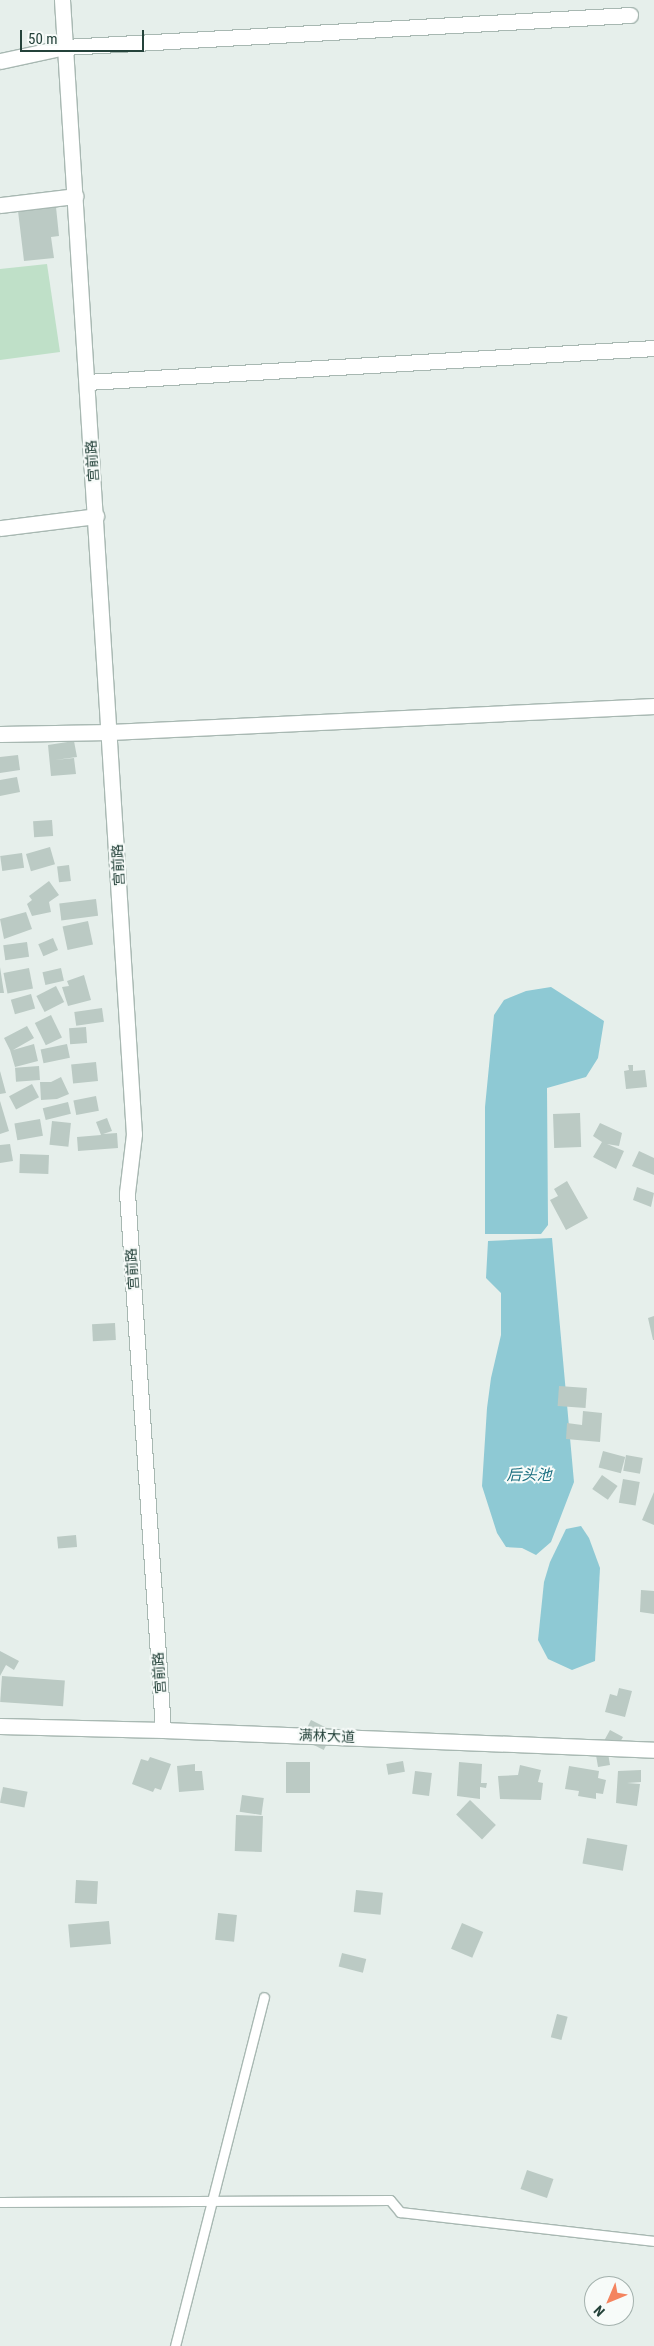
<!DOCTYPE html>
<meta charset="utf-8">
<style>
body{margin:0}
#map{position:relative;width:654px;height:2346px;overflow:hidden;background:#e6efeb;font-family:"Roboto Condensed","Noto Sans SC",sans-serif}
div>[style]{position:absolute}
.green>*{inset:0;background:#bfe0c8}
.water>*{inset:0;background:#8ec9d4}
.building>*{inset:0;background:#bbcac4;transform-origin:0 0}
.roads{filter:drop-shadow(1px 0 #a8b8b2) drop-shadow(-1px 0 #a8b8b2) drop-shadow(0 1px #a8b8b2) drop-shadow(0 -1px #a8b8b2)}
.service>*{height:9px;margin:-4.5px;padding:0 4.5px;transform-origin:4.5px;border-radius:4.5px;background:#fff}
.minor>*{height:15px;margin:-7.5px;padding:0 7.5px;transform-origin:7.5px;border-radius:7.5px;background:#fff}
.tertiary>*{height:15px;margin:-7.5px;padding:0 7.5px;transform-origin:7.5px;border-radius:7.5px;background:#fff}
span{translate:-50% -50%;white-space:nowrap;text-align:center;line-height:1.15;-webkit-text-stroke:4px #f7fbf9;paint-order:stroke}
.street-label{font-size:14px;color:#24423a}
.water-label{font-size:15px;color:#1c6f80;font-style:italic}
.north{position:absolute;left:584px;top:2276px;width:50px;height:50px;box-sizing:border-box;background:#f7fbf9;border:1px solid #a3b1ad;border-radius:50%;rotate:225deg;font-size:14px;font-weight:700;line-height:20px;text-align:center;color:#24423a}
.north::after{content:'';display:block;margin:auto;width:18px;height:22px;background:#f4845f;clip-path:polygon(50% 0,100% 100%,50% 72%,0 100%)}
.scale{position:absolute;left:20px;top:30px;width:124px;height:22px;box-sizing:border-box;border:2px solid #24423a;border-top:0;padding-left:6px;font-size:15px;line-height:18px;white-space:nowrap;color:#24423a;-webkit-text-stroke:4px #f7fbf9;paint-order:stroke}
</style>
<div id="map">
<div class="green">
<div style="clip-path:polygon(47px 264px,60px 352px,0 360px,0 269px)"></div>
</div>
<div class="water">
<div style="clip-path:polygon(551px 987px,604px 1021px,598px 1058px,586px 1077px,547px 1088px,548px 1225px,541px 1234px,485px 1234px,485px 1107px,494px 1015px,504px 1000px,526px 991px)"></div>
<div style="clip-path:polygon(552px 1238px,574px 1482px,551px 1542px,536px 1555px,522px 1548px,506px 1547px,497px 1533px,482px 1486px,487px 1408px,491px 1378px,501px 1335px,501px 1293px,486px 1278px,488px 1241px)"></div>
<div style="clip-path:polygon(581px 1526px,589px 1538px,600px 1568px,595px 1661px,572px 1670px,548px 1659px,538px 1640px,544px 1582px,550px 1562px,566px 1529px)"></div>
</div>
<div class="building">
<div style="clip-path:polygon(56px 207px,59px 236px,51px 237px,54px 258px,24px 261px,18px 211px)"></div>
<div style="clip-path:polygon(74px 741px,77px 757px,55px 760px,74px 758px,76px 774px,51px 776px,48px 745px)"></div>
<div style="clip-path:polygon(18px 755px,20px 770px,0 773px,0 757px)"></div>
<div style="clip-path:polygon(17px 777px,20px 792px,0 796px,0 780px)"></div>
<div style="left:52px;top:820px;width:16px;height:19px;rotate:86deg"></div>
<div style="left:50px;top:847px;width:18px;height:25px;rotate:74deg"></div>
<div style="left:22px;top:853px;width:15px;height:22px;rotate:82deg"></div>
<div style="left:69px;top:865px;width:16px;height:12px;rotate:83deg"></div>
<div style="clip-path:polygon(49px 881px,59px 895px,49px 902px,51px 912px,32px 916px,27px 904px,32px 900px,29px 896px)"></div>
<div style="left:96px;top:899px;width:17px;height:37px;rotate:83deg"></div>
<div style="clip-path:polygon(26px 912px,32px 929px,4px 939px,0 919px)"></div>
<div style="left:88px;top:921px;width:24px;height:26px;rotate:78deg"></div>
<div style="left:53px;top:938px;width:13px;height:16px;rotate:67deg"></div>
<div style="left:27px;top:942px;width:15px;height:24px;rotate:82deg"></div>
<div style="clip-path:polygon(0 967px,4px 993px,0 993px)"></div>
<div style="left:29px;top:968px;width:21px;height:26px;rotate:79deg"></div>
<div style="left:61px;top:968px;width:13px;height:19px;rotate:77deg"></div>
<div style="clip-path:polygon(84px 975px,91px 1000px,68px 1006px,62px 987px,69px 986px,67px 981px)"></div>
<div style="left:56px;top:986px;width:18px;height:22px;rotate:63deg"></div>
<div style="left:31px;top:994px;width:15px;height:21px;rotate:74deg"></div>
<div style="left:102px;top:1008px;width:14px;height:28px;rotate:82deg"></div>
<div style="left:51px;top:1015px;width:25px;height:18px;rotate:64deg"></div>
<div style="clip-path:polygon(27px 1026px,34px 1038px,13px 1050px,34px 1044px,38px 1061px,15px 1067px,10px 1050px,4px 1038px)"></div>
<div style="left:86px;top:1027px;width:16px;height:17px;rotate:86deg"></div>
<div style="left:67px;top:1044px;width:14px;height:27px;rotate:78deg"></div>
<div style="left:96px;top:1062px;width:19px;height:25px;rotate:84deg"></div>
<div style="clip-path:polygon(628px 1065px,633px 1065px,633px 1071px,645px 1070px,647px 1087px,626px 1089px,624px 1071px,629px 1070px)"></div>
<div style="left:39px;top:1066px;width:14px;height:24px;rotate:86deg"></div>
<div style="clip-path:polygon(0 1071px,6px 1093px,0 1094px)"></div>
<div style="clip-path:polygon(61px 1077px,69px 1094px,57px 1099px,41px 1100px,40px 1082px,51px 1082px)"></div>
<div style="left:32px;top:1084px;width:15px;height:26px;rotate:62deg"></div>
<div style="left:96px;top:1096px;width:15px;height:23px;rotate:79deg"></div>
<div style="clip-path:polygon(0 1101px,9px 1131px,0 1134px)"></div>
<div style="left:68px;top:1102px;width:12px;height:26px;rotate:76deg"></div>
<div style="left:580px;top:1113px;width:34px;height:27px;rotate:88deg"></div>
<div style="clip-path:polygon(107px 1118px,112px 1131px,103px 1134px,117px 1133px,118px 1148px,78px 1151px,77px 1137px,101px 1135px,96px 1122px)"></div>
<div style="left:40px;top:1119px;width:17px;height:26px;rotate:80deg"></div>
<div style="left:52px;top:1121px;width:19px;height:24px;rotate:6deg"></div>
<div style="clip-path:polygon(600px 1123px,622px 1133px,619px 1146px,607px 1144px,624px 1151px,616px 1169px,593px 1157px,602px 1142px,593px 1136px)"></div>
<div style="clip-path:polygon(10px 1144px,13px 1161px,0 1163px,0 1145px)"></div>
<div style="clip-path:polygon(639px 1151px,654px 1158px,654px 1175px,632px 1166px)"></div>
<div style="left:20px;top:1154px;width:29px;height:19px;rotate:2deg"></div>
<div style="clip-path:polygon(567px 1181px,588px 1218px,566px 1230px,550px 1200px,558px 1196px,554px 1189px)"></div>
<div style="clip-path:polygon(637px 1187px,654px 1193px,651px 1207px,633px 1200px)"></div>
<div style="clip-path:polygon(654px 1316px,654px 1340px,653px 1340px,648px 1318px)"></div>
<div style="left:115px;top:1323px;width:17px;height:23px;rotate:87deg"></div>
<div style="left:559px;top:1386px;width:28px;height:20px;rotate:4deg"></div>
<div style="clip-path:polygon(583px 1411px,602px 1413px,600px 1442px,566px 1439px,567px 1423px,582px 1425px)"></div>
<div style="left:603px;top:1451px;width:23px;height:17px;rotate:15deg"></div>
<div style="left:626px;top:1455px;width:17px;height:16px;rotate:10deg"></div>
<div style="left:602px;top:1475px;width:19px;height:17px;rotate:35deg"></div>
<div style="left:623px;top:1479px;width:17px;height:24px;rotate:10deg"></div>
<div style="clip-path:polygon(654px 1492px,654px 1525px,642px 1520px)"></div>
<div style="left:76px;top:1535px;width:12px;height:19px;rotate:85deg"></div>
<div style="clip-path:polygon(641px 1590px,654px 1591px,654px 1614px,640px 1612px)"></div>
<div style="clip-path:polygon(0 1651px,19px 1661px,14px 1670px,6px 1665px,0 1676px)"></div>
<div style="left:2px;top:1676px;width:63px;height:26px;rotate:4deg"></div>
<div style="clip-path:polygon(619px 1688px,632px 1691px,625px 1717px,605px 1712px,610px 1694px,617px 1696px)"></div>
<div style="left:311px;top:1720px;width:25px;height:21px;rotate:27deg"></div>
<div style="clip-path:polygon(610px 1730px,623px 1737px,614px 1753px,608px 1753px,610px 1765px,598px 1767px,596px 1755px,606px 1753px,599px 1750px)"></div>
<div style="clip-path:polygon(150px 1757px,171px 1764px,161px 1790px,155px 1788px,153px 1792px,132px 1784px,141px 1759px,148px 1761px)"></div>
<div style="left:403px;top:1761px;width:11px;height:17px;rotate:80deg"></div>
<div style="left:310px;top:1762px;width:31px;height:24px;rotate:90deg"></div>
<div style="clip-path:polygon(459px 1762px,482px 1764px,481px 1783px,487px 1783px,486px 1788px,480px 1787px,480px 1799px,457px 1796px)"></div>
<div style="clip-path:polygon(195px 1764px,195px 1771px,202px 1771px,204px 1790px,179px 1792px,177px 1766px)"></div>
<div style="clip-path:polygon(520px 1765px,541px 1770px,538px 1782px,543px 1783px,541px 1800px,500px 1799px,498px 1776px,518px 1775px)"></div>
<div style="clip-path:polygon(569px 1766px,599px 1771px,598px 1778px,606px 1780px,603px 1794px,596px 1793px,596px 1799px,578px 1796px,579px 1791px,565px 1789px)"></div>
<div style="clip-path:polygon(641px 1770px,641px 1782px,627px 1783px,640px 1784px,637px 1806px,616px 1803px,618px 1771px)"></div>
<div style="left:415px;top:1771px;width:17px;height:23px;rotate:7deg"></div>
<div style="left:3px;top:1787px;width:25px;height:16px;rotate:11deg"></div>
<div style="left:242px;top:1795px;width:22px;height:17px;rotate:8deg"></div>
<div style="left:470px;top:1800px;width:36px;height:20px;rotate:44deg"></div>
<div style="left:236px;top:1815px;width:27px;height:36px;rotate:2deg"></div>
<div style="left:587px;top:1838px;width:41px;height:26px;rotate:10deg"></div>
<div style="left:76px;top:1880px;width:22px;height:23px;rotate:3deg"></div>
<div style="left:356px;top:1890px;width:27px;height:22px;rotate:6deg"></div>
<div style="left:218px;top:1913px;width:19px;height:27px;rotate:6deg"></div>
<div style="left:109px;top:1921px;width:23px;height:41px;rotate:85deg"></div>
<div style="left:462px;top:1923px;width:23px;height:28px;rotate:23deg"></div>
<div style="left:342px;top:1953px;width:25px;height:14px;rotate:14deg"></div>
<div style="left:557px;top:2014px;width:11px;height:24px;rotate:15deg"></div>
<div style="left:527px;top:2170px;width:28px;height:20px;rotate:19deg"></div>
</div>
<div class="roads">
<div class="service">
<div style="left:0;top:2202px;width:390px;rotate:-0.3deg"></div>
<div style="left:390px;top:2200px;width:16px;rotate:50deg"></div>
<div style="left:400px;top:2212px;width:256px;rotate:6.5deg"></div>
<div style="left:175px;top:2346px;width:360px;rotate:-75.7deg"></div>
</div>
<div class="minor">
<div style="left:0;top:61px;width:66px;rotate:-12.2deg"></div>
<div style="left:65px;top:47px;width:566px;rotate:-3.24deg"></div>
<div style="left:0;top:205px;width:76px;rotate:-6.8deg"></div>
<div style="left:87px;top:382px;width:568px;rotate:-3.43deg"></div>
<div style="left:0;top:528px;width:97px;rotate:-7.1deg"></div>
<div style="left:0;top:734px;width:110px;rotate:-1deg"></div>
<div style="left:110px;top:732px;width:545px;rotate:-2.74deg"></div>
<div style="left:0;top:1726px;width:163px;rotate:1.4deg"></div>
<div style="left:163px;top:1730px;width:491px;rotate:2.3deg"></div>
</div>
<div class="tertiary">
<div style="left:62px;top:0;width:1136px;rotate:86.37deg"></div>
<div style="left:134px;top:1134px;width:59px;rotate:96.8deg"></div>
<div style="left:127px;top:1193px;width:538px;rotate:86.16deg"></div>
</div>
</div>
<div class="street-label">
<span style="left:92px;top:461px;rotate:-94deg">宫前路</span>
<span style="left:118px;top:865px;rotate:-93deg">宫前路</span>
<span style="left:132px;top:1269px;rotate:-94deg">宫前路</span>
<span style="left:159px;top:1673px;rotate:-94deg">宫前路</span>
<span style="left:327px;top:1736px;rotate:2deg">满林大道</span>
</div>
<div class="water-label">
<span style="left:529px;top:1476px">后头池</span>
</div>
<div class="north">N</div>
<div class="scale">50 m</div>
</div>
